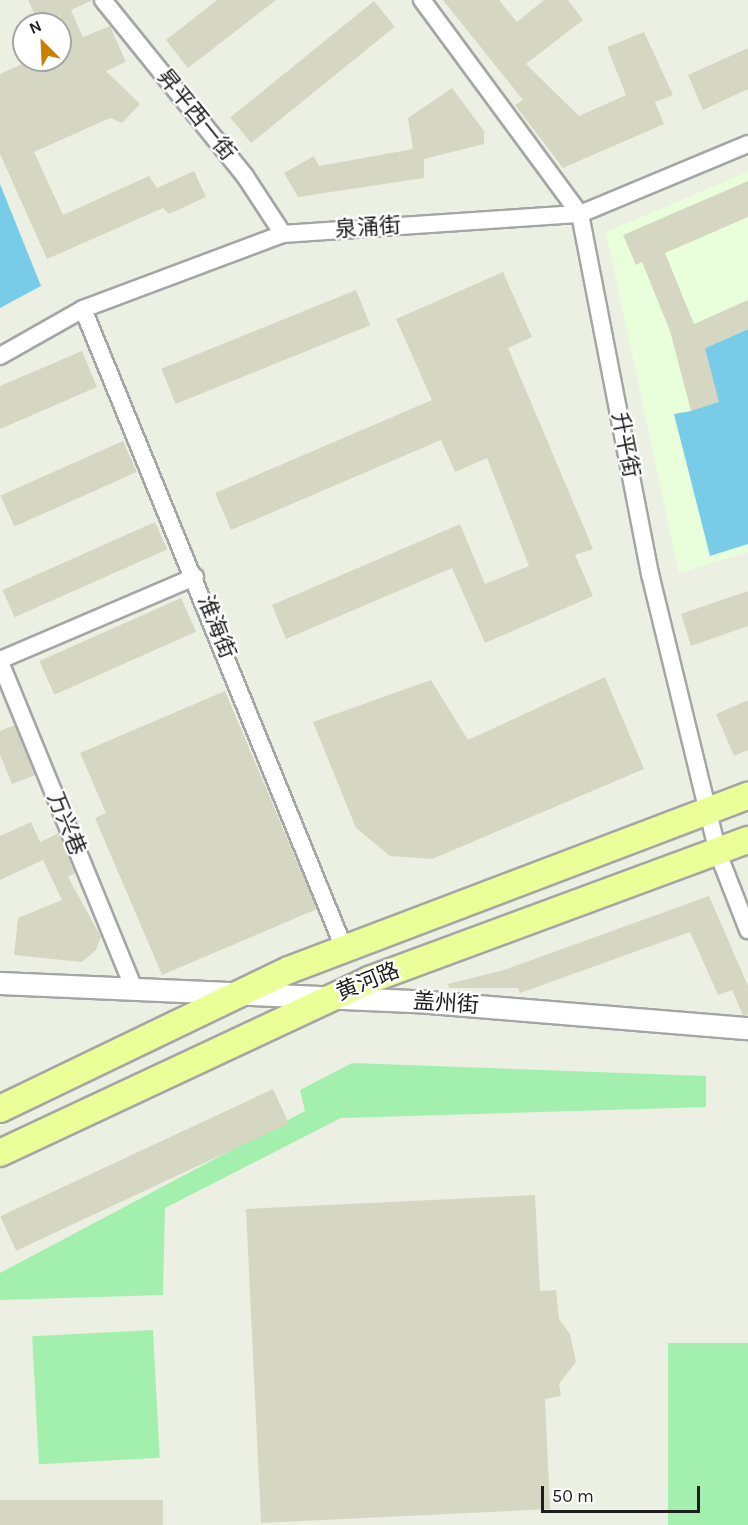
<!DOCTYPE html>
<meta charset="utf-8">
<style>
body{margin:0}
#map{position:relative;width:748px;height:1525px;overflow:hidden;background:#ecf0e3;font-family:Karla,"Noto Sans SC",sans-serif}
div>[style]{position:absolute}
.education>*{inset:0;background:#e9ffdc}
.grass>*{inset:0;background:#a3f0ae;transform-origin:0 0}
.pitch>*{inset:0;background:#78cce7}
.building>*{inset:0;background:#d6d7c2;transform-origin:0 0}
.roads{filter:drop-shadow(2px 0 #a5a5a5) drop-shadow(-2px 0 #a5a5a5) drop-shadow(0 2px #a5a5a5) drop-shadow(0 -2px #a5a5a5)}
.minor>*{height:16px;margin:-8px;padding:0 8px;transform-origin:8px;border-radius:8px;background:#fff}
.tertiary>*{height:21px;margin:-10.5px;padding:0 10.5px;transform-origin:10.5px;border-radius:10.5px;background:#fff}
.primary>*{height:26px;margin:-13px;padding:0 13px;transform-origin:13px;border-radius:13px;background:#eaff98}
span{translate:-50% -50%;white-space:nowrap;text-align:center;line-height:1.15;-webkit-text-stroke:4.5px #fff;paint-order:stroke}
.street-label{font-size:22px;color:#1e1e1e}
.north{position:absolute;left:12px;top:12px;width:60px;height:60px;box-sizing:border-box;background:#fff;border:2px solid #a5a5a5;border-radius:50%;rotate:336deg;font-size:16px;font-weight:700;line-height:24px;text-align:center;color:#1e1e1e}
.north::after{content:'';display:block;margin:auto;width:21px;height:27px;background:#cb8100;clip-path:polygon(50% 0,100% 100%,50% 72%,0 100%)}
.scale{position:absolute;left:541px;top:1486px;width:159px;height:27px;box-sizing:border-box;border:3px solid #1e1e1e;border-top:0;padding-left:8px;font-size:18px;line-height:21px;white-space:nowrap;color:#1e1e1e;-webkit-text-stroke:4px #fff;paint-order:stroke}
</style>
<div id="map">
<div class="education">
<div style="clip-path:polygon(748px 172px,748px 552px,679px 573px,606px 232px)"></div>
</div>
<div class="grass">
<div style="clip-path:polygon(352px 1063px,706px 1076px,706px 1107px,341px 1118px,165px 1208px,163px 1295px,0 1300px,0 1273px,305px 1111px,300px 1090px)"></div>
<div style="left:153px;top:1330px;width:128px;height:121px;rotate:87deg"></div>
<div style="left:748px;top:1343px;width:182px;height:80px;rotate:90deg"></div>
</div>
<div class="pitch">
<div style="clip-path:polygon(0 184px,41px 286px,0 308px)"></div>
<div style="clip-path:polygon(748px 329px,748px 544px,710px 556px,674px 414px,691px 411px,705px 348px)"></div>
</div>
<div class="building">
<div style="clip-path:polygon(28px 0,93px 0,71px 10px,83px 37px,110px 26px,126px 62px,106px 71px,140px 104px,122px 123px,110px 118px,34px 152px,63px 215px,149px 176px,157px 188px,194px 171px,206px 197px,169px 214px,163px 208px,47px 259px,0 154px,0 74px,31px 60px,60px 60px,60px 15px,39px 24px)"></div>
<div style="clip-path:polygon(217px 0,276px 0,188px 68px,166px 40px)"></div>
<div style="clip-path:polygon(443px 0,499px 0,517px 22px,544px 0,568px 0,583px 20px,526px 64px,579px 116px,626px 95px,607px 47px,644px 32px,673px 95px,655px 102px,664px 124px,563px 168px,515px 105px,523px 100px)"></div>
<div style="left:374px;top:1px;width:33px;height:185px;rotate:51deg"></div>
<div style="clip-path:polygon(748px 48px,748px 89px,703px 110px,688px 75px)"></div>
<div style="clip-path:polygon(452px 88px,484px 131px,484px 144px,424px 159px,424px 178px,298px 197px,284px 173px,314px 156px,319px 166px,413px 149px,408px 118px)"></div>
<div style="clip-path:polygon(748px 181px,748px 217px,665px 253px,694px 324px,748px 300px,748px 329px,705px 348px,719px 402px,691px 411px,670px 331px,642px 262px,636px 265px,623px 235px)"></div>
<div style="clip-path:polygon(503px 272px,532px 337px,508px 348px,593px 549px,575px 555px,593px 596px,485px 643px,452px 568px,286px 639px,272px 605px,460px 524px,485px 584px,529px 566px,487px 458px,455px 472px,441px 440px,231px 530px,215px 493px,432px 400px,396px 319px)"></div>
<div style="left:356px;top:290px;width:38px;height:210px;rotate:68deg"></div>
<div style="clip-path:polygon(82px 351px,97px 387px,0 429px,0 386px)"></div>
<div style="left:123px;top:441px;width:34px;height:134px;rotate:66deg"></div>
<div style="left:155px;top:522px;width:30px;height:167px;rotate:66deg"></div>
<div style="clip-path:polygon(748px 591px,748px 626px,691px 646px,681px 614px)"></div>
<div style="left:181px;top:598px;width:37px;height:155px;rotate:66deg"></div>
<div style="clip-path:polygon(605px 677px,644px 769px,432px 859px,390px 856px,356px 828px,313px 722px,431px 680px,468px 740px)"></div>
<div style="clip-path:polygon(225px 691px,317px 909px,162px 975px,95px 818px,106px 813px,80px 753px)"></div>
<div style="clip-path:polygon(748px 700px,748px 750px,734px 756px,716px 714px)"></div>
<div style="clip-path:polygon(15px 725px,35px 775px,12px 784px,0 755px,0 731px)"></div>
<div style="clip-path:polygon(31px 822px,40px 842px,59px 833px,75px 873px,68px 877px,101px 937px,96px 950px,82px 962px,14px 955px,18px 918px,62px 900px,43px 860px,0 880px,0 836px)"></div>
<div style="clip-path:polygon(709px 896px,748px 986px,748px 1015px,743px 1015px,732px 990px,718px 995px,690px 932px,520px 993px,518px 988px,449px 988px,448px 984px,504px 970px)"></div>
<div style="left:273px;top:1089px;width:38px;height:301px;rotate:65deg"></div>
<div style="clip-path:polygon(535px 1195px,540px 1291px,556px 1290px,559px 1319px,570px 1334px,576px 1362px,559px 1384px,561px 1396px,545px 1399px,550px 1509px,261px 1523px,246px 1209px)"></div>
<div style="left:163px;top:1500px;width:25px;height:163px;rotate:90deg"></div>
</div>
<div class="roads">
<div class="minor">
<div style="left:103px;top:0;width:226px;rotate:51.1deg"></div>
<div style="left:245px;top:176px;width:69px;rotate:56.8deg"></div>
<div style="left:422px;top:0;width:266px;rotate:53.6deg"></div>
<div style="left:580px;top:214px;width:367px;rotate:79deg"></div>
<div style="left:650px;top:574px;width:287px;rotate:76.3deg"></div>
<div style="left:718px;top:853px;width:83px;rotate:68.7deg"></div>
<div style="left:83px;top:309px;width:690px;rotate:67.78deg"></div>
<div style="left:0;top:356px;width:95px;rotate:-29.5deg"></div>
<div style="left:83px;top:309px;width:214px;rotate:-20.6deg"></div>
<div style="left:283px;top:234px;width:298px;rotate:-3.9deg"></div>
<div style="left:580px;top:214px;width:182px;rotate:-22.6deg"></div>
<div style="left:0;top:660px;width:212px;rotate:-23.1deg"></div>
<div style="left:0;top:662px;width:351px;rotate:67.7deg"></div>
</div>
<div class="tertiary">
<div style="left:0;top:983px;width:429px;rotate:2.5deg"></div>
<div style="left:429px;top:1002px;width:320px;rotate:4.7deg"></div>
</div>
<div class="primary">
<div style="left:0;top:1109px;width:321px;rotate:-25.7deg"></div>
<div style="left:289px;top:970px;width:491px;rotate:-20.8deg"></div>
<div style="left:0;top:1153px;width:408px;rotate:-25.1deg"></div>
<div style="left:369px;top:980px;width:404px;rotate:-20.3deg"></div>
</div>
</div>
<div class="street-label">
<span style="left:196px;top:115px;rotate:51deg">昇平西一街</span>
<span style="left:368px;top:228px;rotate:-4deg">泉涌街</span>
<span style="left:625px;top:445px;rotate:79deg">升平街</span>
<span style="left:216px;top:627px;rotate:68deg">淮海街</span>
<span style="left:66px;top:824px;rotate:68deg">万兴巷</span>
<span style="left:368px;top:982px;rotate:-22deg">黄河路</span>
<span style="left:446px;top:1004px;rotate:4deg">盖州街</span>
</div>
<div class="north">N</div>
<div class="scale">50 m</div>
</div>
